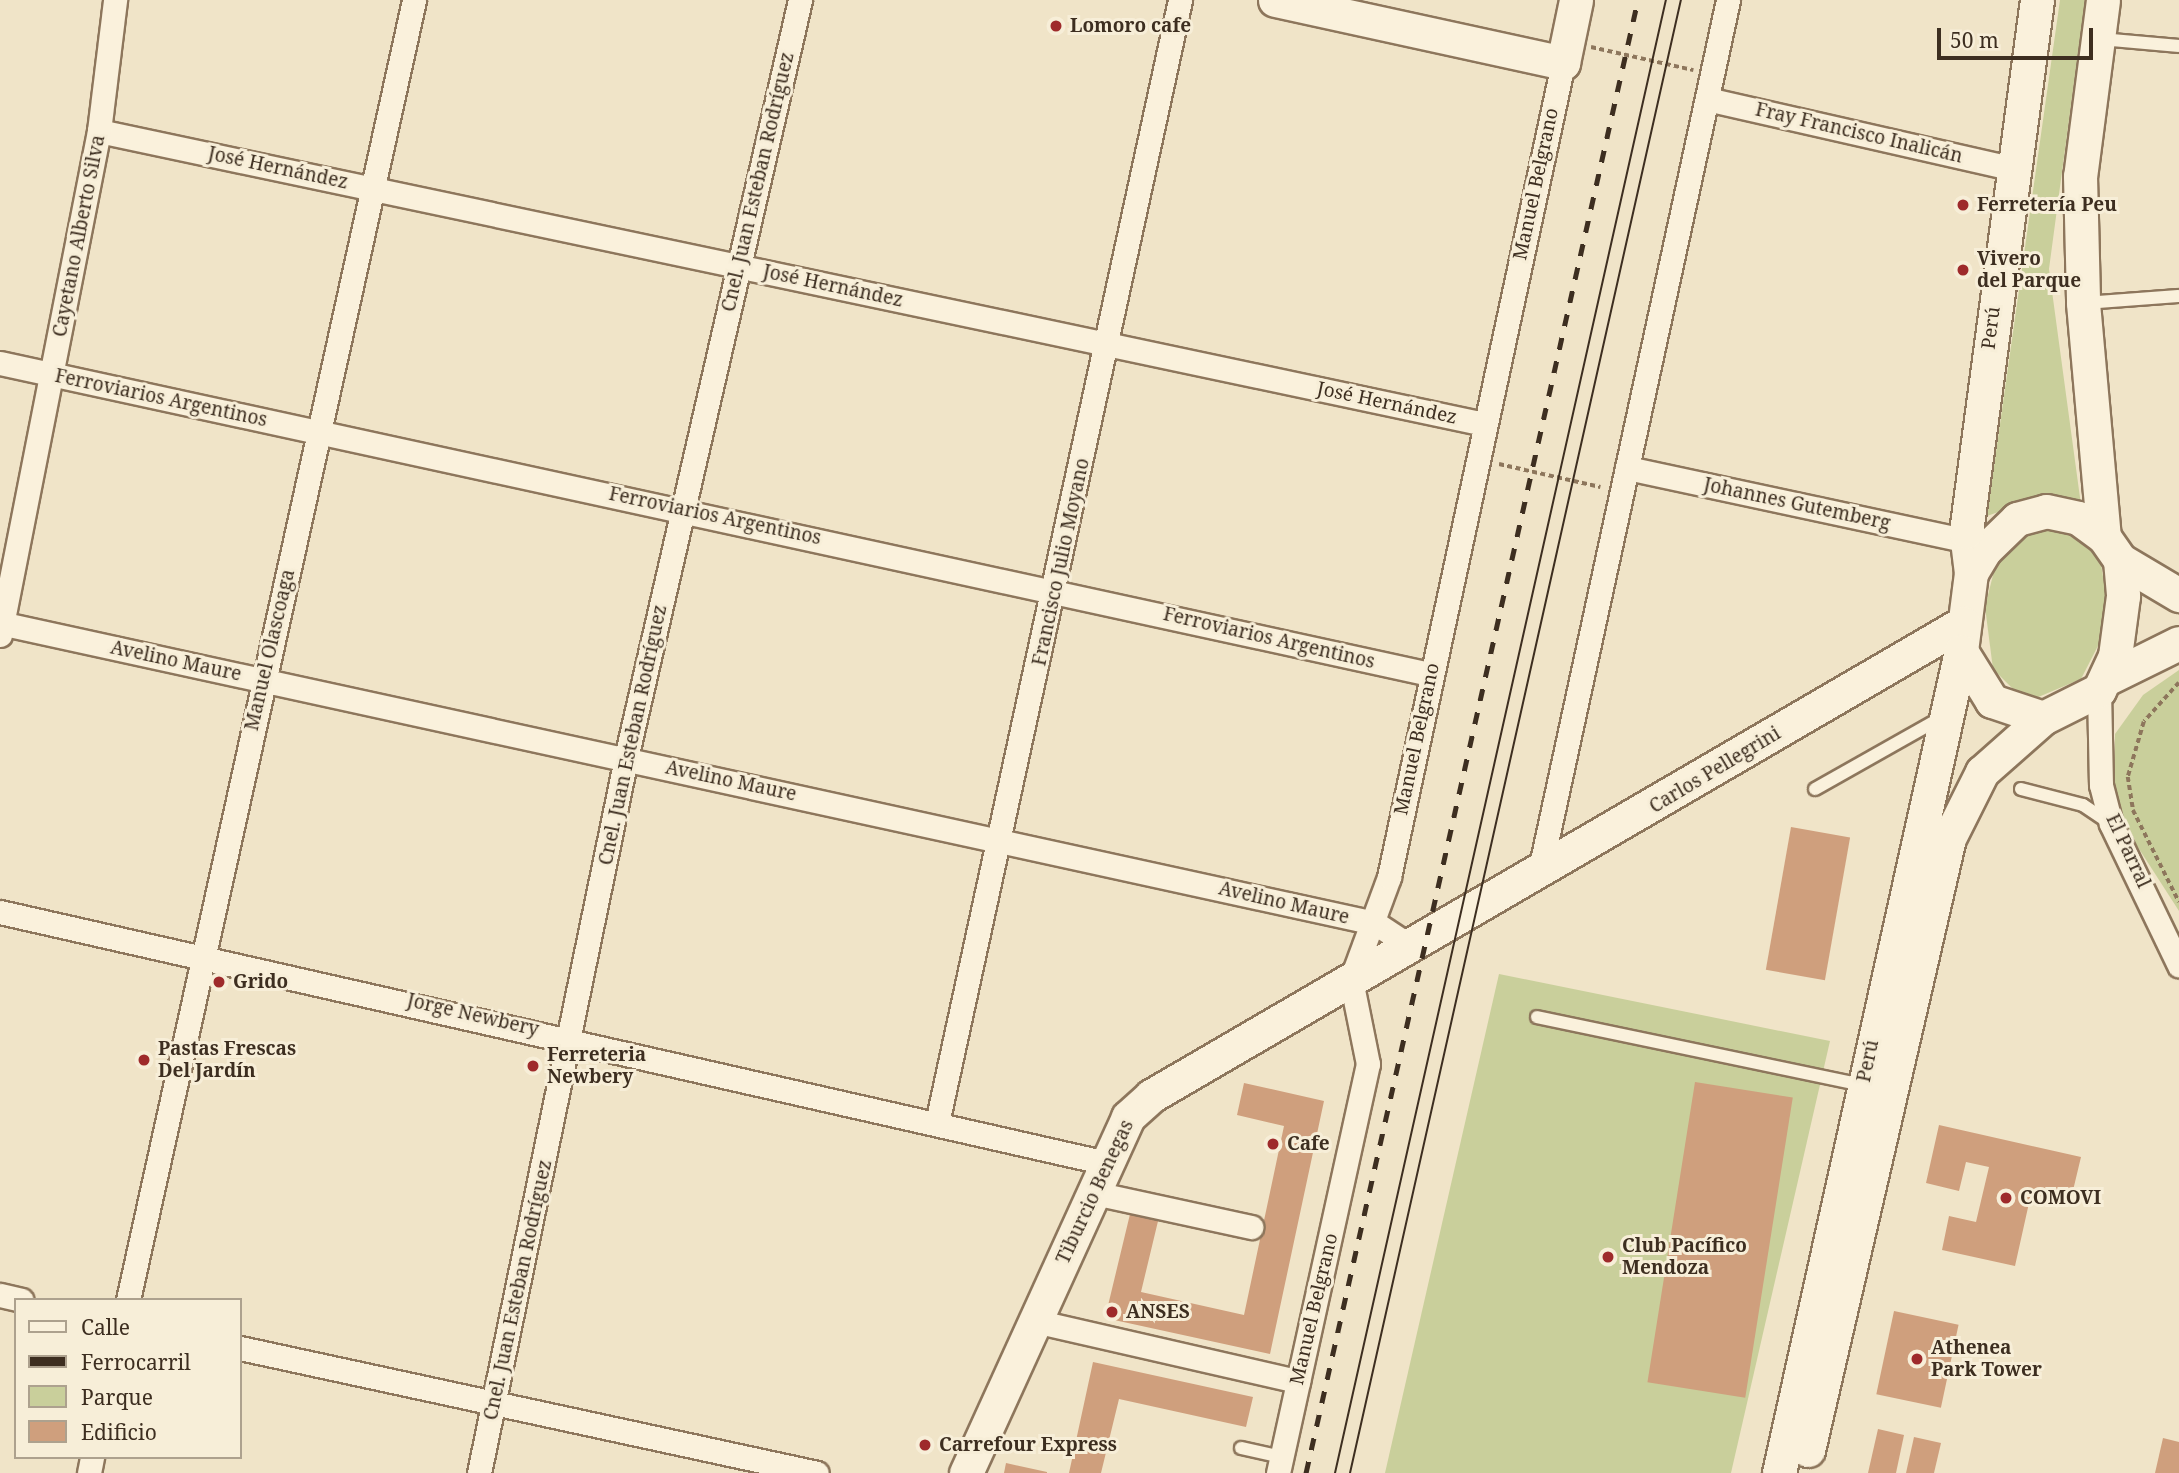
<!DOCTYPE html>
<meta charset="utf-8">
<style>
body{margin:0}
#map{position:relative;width:2179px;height:1473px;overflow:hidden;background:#f0e4c8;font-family:"Noto Serif",serif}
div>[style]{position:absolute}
.green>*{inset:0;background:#c9cf9b}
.building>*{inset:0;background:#cf9f7d;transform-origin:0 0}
.path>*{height:3.5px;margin-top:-1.75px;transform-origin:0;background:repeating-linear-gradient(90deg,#8d765c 0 5px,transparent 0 8.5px)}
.roads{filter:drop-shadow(2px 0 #8d765c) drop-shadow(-2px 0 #8d765c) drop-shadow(0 2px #8d765c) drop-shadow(0 -2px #8d765c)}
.lane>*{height:12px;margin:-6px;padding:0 6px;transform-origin:6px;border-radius:6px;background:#faf1dc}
.street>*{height:23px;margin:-11.5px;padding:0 11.5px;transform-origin:11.5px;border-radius:11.5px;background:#faf1dc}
.secondary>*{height:33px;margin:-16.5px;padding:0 16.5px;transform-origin:16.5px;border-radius:16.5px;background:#faf1dc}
.tram>*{height:2px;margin:-1px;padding:0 1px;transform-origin:1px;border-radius:1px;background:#3d2e20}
.rail>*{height:5px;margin-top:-2.5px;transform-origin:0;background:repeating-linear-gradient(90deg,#3d2e20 0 12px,transparent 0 24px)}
.dots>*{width:19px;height:19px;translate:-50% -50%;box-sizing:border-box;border:4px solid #f7eed8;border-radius:50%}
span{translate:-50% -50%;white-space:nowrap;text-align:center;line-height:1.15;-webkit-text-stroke:6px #f7eed8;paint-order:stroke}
.poi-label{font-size:19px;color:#3d2e20;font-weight:700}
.left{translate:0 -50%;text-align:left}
.street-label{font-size:19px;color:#3d2e20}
.legend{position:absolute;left:14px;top:1298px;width:228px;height:161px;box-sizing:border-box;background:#f7eed8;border:2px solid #ada18e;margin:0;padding:9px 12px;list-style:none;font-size:21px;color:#3d2e20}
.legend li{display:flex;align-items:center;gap:14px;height:35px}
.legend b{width:35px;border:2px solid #ada18e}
.scale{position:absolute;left:1937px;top:28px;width:156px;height:32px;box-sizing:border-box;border:4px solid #3d2e20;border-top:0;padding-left:9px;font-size:21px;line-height:24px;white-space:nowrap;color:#3d2e20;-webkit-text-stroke:5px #f7eed8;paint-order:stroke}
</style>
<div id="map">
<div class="green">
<div style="clip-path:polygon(2060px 0,2085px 0,2049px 269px,2081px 505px,2035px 499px,1987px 516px)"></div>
<div style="clip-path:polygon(2062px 525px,2096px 552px,2101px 564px,2106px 595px,2101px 640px,2081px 679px,2036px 698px,2013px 689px,1993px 669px,1985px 607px,1995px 567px,2009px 548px,2038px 528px)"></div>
<div style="clip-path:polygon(2179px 670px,2179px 911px,2114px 810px,2115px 734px,2143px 695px)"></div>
<div style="clip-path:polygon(1499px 974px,1830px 1041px,1731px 1473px,1385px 1473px)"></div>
</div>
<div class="building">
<div style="left:1791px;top:827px;width:60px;height:145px;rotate:10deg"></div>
<div style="left:1695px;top:1082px;width:99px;height:304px;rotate:9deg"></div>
<div style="clip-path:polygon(1244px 1083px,1324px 1101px,1270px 1354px,1105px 1318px,1131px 1210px,1159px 1217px,1141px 1292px,1244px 1315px,1284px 1126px,1237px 1115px)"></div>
<div style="clip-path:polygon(1939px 1125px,2081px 1157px,2070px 1203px,2031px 1194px,2015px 1266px,1942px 1250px,1949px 1216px,1976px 1222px,1989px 1167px,1966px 1162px,1959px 1191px,1926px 1183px)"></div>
<div style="left:1894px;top:1311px;width:66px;height:85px;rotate:12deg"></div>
<div style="clip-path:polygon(1093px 1362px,1253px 1397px,1246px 1427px,1119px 1399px,1101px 1473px,1069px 1473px)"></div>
<div style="clip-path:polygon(1878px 1429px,1904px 1435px,1896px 1473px,1868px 1473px)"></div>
<div style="clip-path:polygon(1914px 1437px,1941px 1443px,1934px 1473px,1906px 1473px)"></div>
<div style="clip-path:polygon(2163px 1438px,2179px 1442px,2179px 1473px,2155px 1473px)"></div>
<div style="clip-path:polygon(1006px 1463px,1047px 1472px,1047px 1473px,1004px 1473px)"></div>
</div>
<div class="path">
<div style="left:1591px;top:47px;width:105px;rotate:12.7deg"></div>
<div style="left:1499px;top:464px;width:104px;rotate:12.8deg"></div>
<div style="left:2179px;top:683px;width:52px;rotate:131.9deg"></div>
<div style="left:2144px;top:722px;width:57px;rotate:106.2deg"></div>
<div style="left:2128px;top:777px;width:33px;rotate:81deg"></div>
<div style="left:2133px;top:810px;width:103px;rotate:63.4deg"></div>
</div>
<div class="roads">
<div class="lane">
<div style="left:2101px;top:39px;width:78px;rotate:5.1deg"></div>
<div style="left:2084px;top:303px;width:95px;rotate:-4.2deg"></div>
<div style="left:1815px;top:789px;width:142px;rotate:-29.4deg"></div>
<div style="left:2021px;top:789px;width:64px;rotate:14.5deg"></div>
<div style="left:2083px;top:805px;width:30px;rotate:34deg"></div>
<div style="left:1537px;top:1017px;width:332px;rotate:11.8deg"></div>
<div style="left:1241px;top:1448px;width:42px;rotate:12.4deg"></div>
</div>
<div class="street">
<div style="left:1707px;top:99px;width:312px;rotate:12.8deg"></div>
<div style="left:99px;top:131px;width:1416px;rotate:11.94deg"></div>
<div style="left:0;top:363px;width:1463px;rotate:12.27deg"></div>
<div style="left:1627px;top:468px;width:348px;rotate:12.1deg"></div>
<div style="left:0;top:623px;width:1407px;rotate:12.31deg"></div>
<div style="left:1375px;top:923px;width:45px;rotate:33.3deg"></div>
<div style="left:0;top:635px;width:514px;rotate:-78.89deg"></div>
<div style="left:99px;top:131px;width:132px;rotate:-83deg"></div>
<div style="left:2099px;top:690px;width:95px;rotate:88.8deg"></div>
<div style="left:2101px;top:785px;width:40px;rotate:75.6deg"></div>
<div style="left:2111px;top:824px;width:157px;rotate:64.3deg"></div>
<div style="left:1539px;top:875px;width:895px;rotate:-77.81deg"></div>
<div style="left:0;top:912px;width:1135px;rotate:12.78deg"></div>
<div style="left:937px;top:1123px;width:1149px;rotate:-77.79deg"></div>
<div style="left:1094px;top:1193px;width:161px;rotate:12.2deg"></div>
<div style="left:0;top:1295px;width:22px;rotate:13deg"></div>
<div style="left:128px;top:1300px;width:1331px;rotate:-77.59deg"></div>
<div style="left:1035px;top:1321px;width:270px;rotate:12.9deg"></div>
<div style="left:240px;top:1348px;width:590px;rotate:12.22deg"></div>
<div style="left:89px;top:1473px;width:16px;rotate:-79deg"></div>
<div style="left:479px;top:1473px;width:730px;rotate:-78.38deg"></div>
<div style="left:626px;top:758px;width:778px;rotate:-77.07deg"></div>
<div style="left:1278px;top:1473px;width:419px;rotate:-77.6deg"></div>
<div style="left:1368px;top:1064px;width:86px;rotate:-101.4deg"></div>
<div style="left:1351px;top:980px;width:110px;rotate:-69.7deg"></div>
<div style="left:1389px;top:877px;width:832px;rotate:-77.93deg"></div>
</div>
<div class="secondary">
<div style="left:1275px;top:0;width:295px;rotate:12.3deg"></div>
<div style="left:1563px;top:63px;width:64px;rotate:-78.3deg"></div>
<div style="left:2103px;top:0;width:177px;rotate:97.4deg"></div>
<div style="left:2080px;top:176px;width:127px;rotate:88.6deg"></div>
<div style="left:2083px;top:303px;width:235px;rotate:84.9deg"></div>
<div style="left:2046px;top:511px;width:33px;rotate:12deg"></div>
<div style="left:2078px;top:518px;width:32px;rotate:36deg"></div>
<div style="left:2104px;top:537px;width:28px;rotate:55deg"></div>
<div style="left:2120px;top:560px;width:36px;rotate:85deg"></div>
<div style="left:2123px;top:596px;width:61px;rotate:97.6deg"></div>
<div style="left:2115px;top:656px;width:38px;rotate:115deg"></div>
<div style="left:2099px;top:690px;width:63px;rotate:153.4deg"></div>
<div style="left:2043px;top:718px;width:54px;rotate:-161.6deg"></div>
<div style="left:1992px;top:701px;width:59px;rotate:-121.8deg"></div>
<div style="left:1961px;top:651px;width:79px;rotate:-82.7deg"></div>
<div style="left:1971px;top:573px;width:26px;rotate:-59deg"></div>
<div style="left:1984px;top:551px;width:46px;rotate:-44.1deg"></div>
<div style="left:2017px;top:519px;width:30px;rotate:-15deg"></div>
<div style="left:2120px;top:560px;width:69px;rotate:30.7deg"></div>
<div style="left:1971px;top:573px;width:41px;rotate:-97deg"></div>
<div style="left:1966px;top:532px;width:537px;rotate:-82.4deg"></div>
<div style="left:2106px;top:679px;width:81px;rotate:-26.3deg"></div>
<div style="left:1808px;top:1450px;width:628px;rotate:-77.03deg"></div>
<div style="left:1949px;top:838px;width:74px;rotate:-63.4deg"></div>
<div style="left:1982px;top:772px;width:81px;rotate:-41.5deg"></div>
<div style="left:966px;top:1473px;width:391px;rotate:-65.5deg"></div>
<div style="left:1128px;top:1117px;width:31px;rotate:-42deg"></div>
<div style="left:1151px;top:1096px;width:940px;rotate:-30.22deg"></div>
<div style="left:1779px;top:1473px;width:842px;rotate:-77.52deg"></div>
</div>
</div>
<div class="tram">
<div style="left:1335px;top:1473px;width:1510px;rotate:-77.34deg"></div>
<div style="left:1350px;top:1473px;width:1510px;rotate:-77.34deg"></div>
</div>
<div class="rail">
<div style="left:1306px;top:1473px;width:1510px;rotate:-77.3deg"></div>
</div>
<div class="dots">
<div style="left:1056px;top:26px;background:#9e2a2b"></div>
<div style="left:1963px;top:205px;background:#9e2a2b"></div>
<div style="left:1963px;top:270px;background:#9e2a2b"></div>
<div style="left:219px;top:982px;background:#9e2a2b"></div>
<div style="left:144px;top:1060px;background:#9e2a2b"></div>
<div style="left:533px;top:1066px;background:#9e2a2b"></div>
<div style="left:1273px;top:1144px;background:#9e2a2b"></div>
<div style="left:2006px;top:1198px;background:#9e2a2b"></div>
<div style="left:1608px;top:1257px;background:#9e2a2b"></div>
<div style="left:1112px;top:1312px;background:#9e2a2b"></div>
<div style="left:1917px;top:1359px;background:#9e2a2b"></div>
<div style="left:925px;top:1445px;background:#9e2a2b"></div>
</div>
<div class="poi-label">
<span class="left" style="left:1070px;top:26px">Lomoro cafe</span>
<span class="left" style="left:1977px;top:205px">Ferretería Peu</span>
<span class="left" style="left:1977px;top:270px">Vivero<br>del Parque</span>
<span class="left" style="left:233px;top:982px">Grido</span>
<span class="left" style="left:158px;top:1060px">Pastas Frescas<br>Del Jardín</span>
<span class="left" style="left:547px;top:1066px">Ferreteria<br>Newbery</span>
<span class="left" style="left:1287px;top:1144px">Cafe</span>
<span class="left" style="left:2020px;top:1198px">COMOVI</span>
<span class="left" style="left:1622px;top:1257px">Club Pacífico<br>Mendoza</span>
<span class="left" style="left:1126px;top:1312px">ANSES</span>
<span class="left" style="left:1931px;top:1359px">Athenea<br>Park Tower</span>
<span class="left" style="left:939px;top:1445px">Carrefour Express</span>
</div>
<div class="street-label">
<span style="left:1859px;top:133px;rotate:13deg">Fray Francisco Inalicán</span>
<span style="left:278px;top:168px;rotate:12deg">José Hernández</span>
<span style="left:758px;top:182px;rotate:-77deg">Cnel. Juan Esteban Rodríguez</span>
<span style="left:1536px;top:184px;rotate:-78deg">Manuel Belgrano</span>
<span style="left:79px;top:236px;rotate:-79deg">Cayetano Alberto Silva</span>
<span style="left:833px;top:286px;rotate:12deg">José Hernández</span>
<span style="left:1991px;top:328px;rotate:-83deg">Perú</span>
<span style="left:161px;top:398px;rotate:12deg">Ferroviarios Argentinos</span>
<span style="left:1387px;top:403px;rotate:12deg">José Hernández</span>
<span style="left:1797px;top:504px;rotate:12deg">Johannes Gutemberg</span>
<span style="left:715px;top:516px;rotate:12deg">Ferroviarios Argentinos</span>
<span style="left:1061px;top:562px;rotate:-78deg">Francisco Julio Moyano</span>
<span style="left:1269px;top:638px;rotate:13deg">Ferroviarios Argentinos</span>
<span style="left:270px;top:650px;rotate:-77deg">Manuel Olascoaga</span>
<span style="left:176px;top:661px;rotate:12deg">Avelino Maure</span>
<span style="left:633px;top:735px;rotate:-78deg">Cnel. Juan Esteban Rodríguez</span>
<span style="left:1417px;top:739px;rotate:-78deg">Manuel Belgrano</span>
<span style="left:1715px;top:770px;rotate:-31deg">Carlos Pellegrini</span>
<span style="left:731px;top:781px;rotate:12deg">Avelino Maure</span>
<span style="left:2128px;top:851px;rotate:65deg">El Parral</span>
<span style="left:1284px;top:903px;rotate:13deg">Avelino Maure</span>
<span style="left:473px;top:1015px;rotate:13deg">Jorge Newbery</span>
<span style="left:1868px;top:1061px;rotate:-78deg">Perú</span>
<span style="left:1095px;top:1192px;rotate:-65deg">Tiburcio Benegas</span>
<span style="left:518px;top:1290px;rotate:-78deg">Cnel. Juan Esteban Rodríguez</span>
<span style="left:1314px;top:1309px;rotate:-77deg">Manuel Belgrano</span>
</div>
<ul class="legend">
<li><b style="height:9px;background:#faf1dc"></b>Calle</li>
<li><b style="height:9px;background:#3d2e20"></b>Ferrocarril</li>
<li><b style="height:19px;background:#c9cf9b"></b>Parque</li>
<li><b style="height:19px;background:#cf9f7d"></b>Edificio</li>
</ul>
<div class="scale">50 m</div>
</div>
